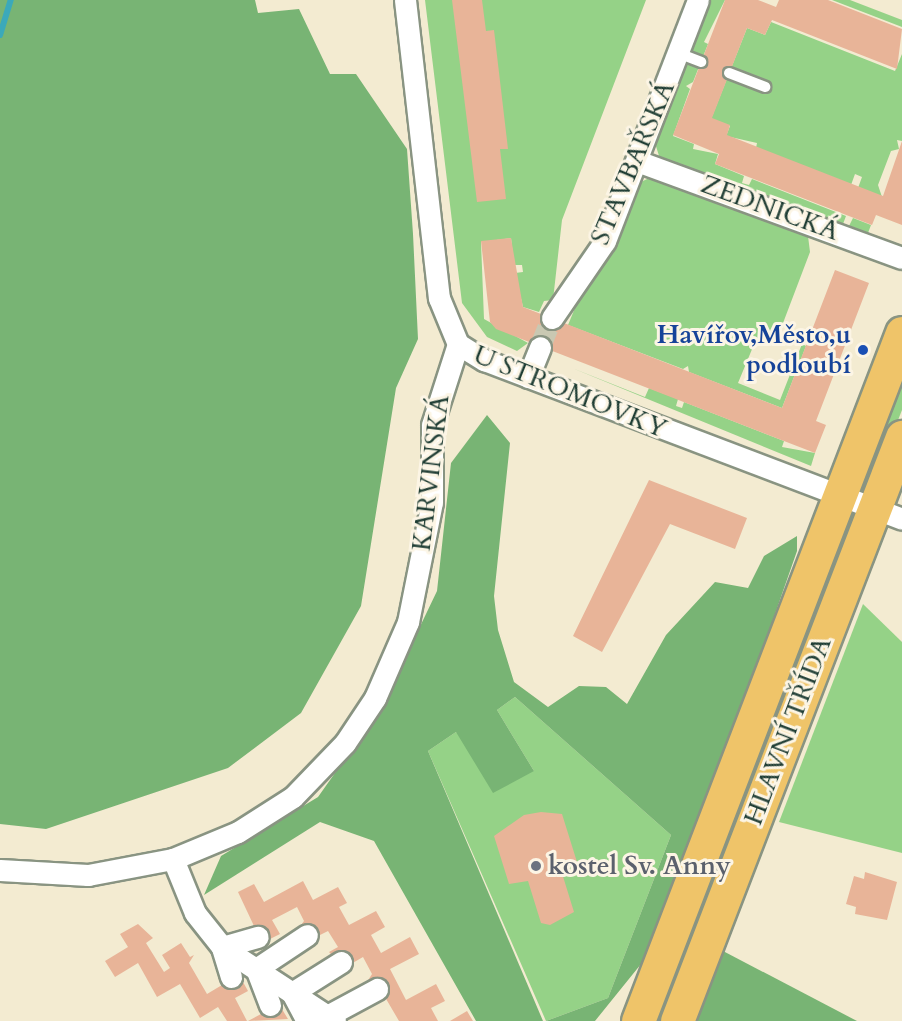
<!DOCTYPE html>
<meta charset="utf-8">
<style>
body{margin:0}
#map{position:relative;width:902px;height:1021px;overflow:hidden;background:#f3ebd1;font-family:Cardo,serif}
div>[style]{position:absolute}
.green>*{inset:0;background:#95d287}
.forest>*{inset:0;background:#78b474}
.stream>*{height:6px;margin:-3px;padding:0 3px;transform-origin:3px;border-radius:3px;background:#3ba9ba}
.building>*{inset:0;background:#e8b498}
.street-tunnel>*{height:21px;margin-top:-10.5px;transform-origin:0;background:repeating-linear-gradient(90deg,#c9c8b2 0 21px,transparent 0 31px)}
.roads{filter:drop-shadow(2px 0 #899482) drop-shadow(-2px 0 #899482) drop-shadow(0 2px #899482) drop-shadow(0 -2px #899482)}
.lane>*{height:10px;margin:-5px;padding:0 5px;transform-origin:5px;border-radius:5px;background:#fff}
.street>*{height:21px;margin:-10.5px;padding:0 10.5px;transform-origin:10.5px;border-radius:10.5px;background:#fff}
.primary>*{height:33px;margin:-16.5px;padding:0 16.5px;transform-origin:16.5px;border-radius:16.5px;background:#efc469}
.dots>*{width:16px;height:16px;translate:-50% -50%;box-sizing:border-box;border:3px solid #fcf5e5;border-radius:50%}
span{translate:-50% -50%;white-space:nowrap;text-align:center;line-height:1.15;-webkit-text-stroke:6px #fcf5e5;paint-order:stroke}
.street-label{font-size:26px;color:#1f3d34}
.transit-label{font-size:26px;color:#164399;font-weight:700}
.right{translate:-100% -50%;text-align:right}
.worship-label{font-size:26px;color:#5b616d;font-weight:700}
.left{translate:0 -50%;text-align:left}
</style>
<div id="map">
<div class="green">
<div style="clip-path:polygon(425px 0,646px 0,562px 220px,553px 300px,544px 301px,539px 312px,523px 307px,515px 273px,523px 272px,522px 265px,514px 265px,511px 238px,481px 242px,484px 319px,528px 343px,517px 351px,487px 337px,462px 303px)"></div>
<div style="clip-path:polygon(706px 0,725px 0,704px 42px,708px 44px,693px 82px,686px 86px,690px 89px,673px 136px,694px 144px,693px 149px,718px 154px,715px 164px,744px 176px,742px 183px,749px 185px,752px 179px,846px 216px,843px 224px,849px 226px,853px 218px,871px 225px,865px 241px,660px 159px,654px 140px)"></div>
<div style="clip-path:polygon(832px 0,850px 0,902px 20px,902px 27px)"></div>
<div style="clip-path:polygon(771px 22px,895px 71px,902px 54px,902px 141px,897px 140px,899px 149px,891px 151px,878px 185px,882px 197px,858px 188px,862px 177px,855px 174px,851px 185px,756px 148px,757px 143px,726px 136px,730px 126px,711px 119px,747px 28px,765px 35px)"></div>
<div style="clip-path:polygon(651px 177px,808px 236px,810px 252px,780px 331px,769px 341px,755px 342px,738px 383px,780px 400px,802px 344px,806px 346px,782px 408px,689px 372px,688px 366px,683px 369px,568px 325px,575px 308px,567px 303px,637px 184px)"></div>
<div style="clip-path:polygon(902px 356px,902px 410px,875px 479px,861px 484px)"></div>
<div style="clip-path:polygon(572px 368px,645px 397px,649px 388px,678px 399px,676px 406px,682px 408px,684px 402px,784px 441px,782px 447px,815px 453px,811px 466px)"></div>
<div style="clip-path:polygon(863px 604px,902px 642px,902px 853px,779px 822px)"></div>
<div style="clip-path:polygon(515px 697px,671px 835px,608px 998px,546px 1021px,428px 751px,456px 732px,534px 771px,497px 710px)"></div>
</div>
<div class="forest">
<div style="clip-path:polygon(0 0,255px 0,258px 13px,299px 9px,330px 74px,356px 74px,407px 149px,413px 234px,418px 339px,396px 388px,361px 606px,301px 713px,228px 768px,46px 829px,0 824px)"></div>
<div style="clip-path:polygon(487px 415px,510px 443px,494px 596px,498px 630px,514px 682px,548px 707px,579px 686px,606px 687px,627px 704px,666px 635px,715px 582px,748px 588px,764px 556px,797px 536px,797px 551px,662px 938px,595px 1021px,546px 1021px,608px 998px,671px 835px,515px 697px,497px 710px,534px 771px,493px 793px,456px 732px,428px 751px,543px 1021px,476px 1021px,374px 841px,320px 822px,204px 895px,221px 856px,318px 797px,381px 708px,437px 591px,451px 463px)"></div>
<div style="clip-path:polygon(723px 951px,857px 1021px,697px 1021px)"></div>
</div>
<div class="stream">
<div style="left:0;top:35px;width:37px;rotate:-73deg"></div>
</div>
<div class="building">
<div style="clip-path:polygon(452px 0,482px 0,486px 31px,494px 30px,508px 149px,500px 149px,506px 199px,477px 202px)"></div>
<div style="clip-path:polygon(725px 0,758px 0,776px 7px,779px 0,828px 0,902px 29px,897px 69px,772px 20px,765px 35px,747px 28px,712px 118px,730px 125px,727px 135px,883px 196px,902px 141px,902px 225px,876px 215px,872px 225px,715px 164px,719px 154px,673px 135px)"></div>
<div style="clip-path:polygon(511px 238px,523px 307px,782px 408px,835px 270px,869px 283px,816px 421px,826px 425px,815px 453px,496px 329px,490px 322px,481px 241px)"></div>
<div style="clip-path:polygon(649px 480px,747px 518px,735px 549px,670px 524px,602px 652px,573px 636px)"></div>
<div style="clip-path:polygon(541px 812px,562px 814px,577px 862px,561px 870px,574px 912px,550px 925px,541px 923px,528px 881px,509px 884px,494px 836px,524px 815px)"></div>
<div style="clip-path:polygon(865px 872px,897px 882px,887px 920px,855px 914px,856px 907px,846px 904px,854px 876px,864px 879px)"></div>
<div style="clip-path:polygon(303px 881px,313px 900px,338px 887px,347px 903px,339px 907px,349px 925px,376px 911px,385px 927px,371px 935px,381px 953px,410px 937px,419px 954px,390px 969px,406px 1000px,436px 984px,445px 1001px,431px 1008px,438px 1021px,399px 1021px,382px 992px,371px 979px,367px 982px,372px 974px,363px 957px,344px 968px,329px 952px,338px 947px,328px 931px,310px 940px,299px 928px,304px 921px,297px 907px,272px 920px,280px 934px,262px 943px,238px 892px,254px 884px,264px 902px)"></div>
<div style="clip-path:polygon(138px 924px,153px 938px,146px 943px,164px 972px,170px 968px,162px 955px,181px 943px,190px 957px,194px 955px,189px 963px,207px 994px,222px 985px,218px 978px,238px 973px,248px 991px,235px 998px,247px 1021px,227px 1021px,218px 1007px,200px 1018px,180px 984px,157px 997px,138px 963px,115px 977px,105px 961px,128px 947px,120px 934px)"></div>
<div style="clip-path:polygon(277px 1001px,288px 1019px,248px 1021px,261px 1014px,257px 1007px)"></div>
<div style="clip-path:polygon(467px 1011px,473px 1021px,450px 1021px)"></div>
</div>
<div class="street-tunnel">
<div style="left:540px;top:347px;width:31px;rotate:-68deg"></div>
</div>
<div class="roads">
<div class="lane">
<div style="left:678px;top:53px;width:25px;rotate:21deg"></div>
<div style="left:729px;top:73px;width:39px;rotate:21deg"></div>
</div>
<div class="street">
<div style="left:405px;top:0;width:300px;rotate:83.5deg"></div>
<div style="left:439px;top:298px;width:50px;rotate:67.6deg"></div>
<div style="left:458px;top:344px;width:31px;rotate:32deg"></div>
<div style="left:484px;top:360px;width:447px;rotate:20.8deg"></div>
<div style="left:637px;top:161px;width:282px;rotate:20.1deg"></div>
<div style="left:552px;top:318px;width:93px;rotate:-55.5deg"></div>
<div style="left:605px;top:241px;width:258px;rotate:-68.9deg"></div>
<div style="left:528px;top:377px;width:32px;rotate:-68deg"></div>
<div style="left:173px;top:859px;width:58px;rotate:67.8deg"></div>
<div style="left:195px;top:913px;width:43px;rotate:51.5deg"></div>
<div style="left:222px;top:947px;width:135px;rotate:33.2deg"></div>
<div style="left:0;top:870px;width:88px;rotate:3.3deg"></div>
<div style="left:88px;top:875px;width:86px;rotate:-10.7deg"></div>
<div style="left:173px;top:859px;width:70px;rotate:-22.6deg"></div>
<div style="left:238px;top:832px;width:65px;rotate:-32.5deg"></div>
<div style="left:293px;top:797px;width:75px;rotate:-46.1deg"></div>
<div style="left:345px;top:743px;width:54px;rotate:-56.3deg"></div>
<div style="left:375px;top:698px;width:83px;rotate:-66.5deg"></div>
<div style="left:408px;top:622px;width:122px;rotate:-78.7deg"></div>
<div style="left:432px;top:502px;width:77px;rotate:-90deg"></div>
<div style="left:432px;top:425px;width:85px;rotate:-72.2deg"></div>
<div style="left:231px;top:977px;width:31px;rotate:-107deg"></div>
<div style="left:222px;top:947px;width:37px;rotate:-16deg"></div>
<div style="left:270px;top:1005px;width:39px;rotate:-111deg"></div>
<div style="left:256px;top:969px;width:61px;rotate:-33.7deg"></div>
<div style="left:307px;top:1021px;width:32px;rotate:-118deg"></div>
<div style="left:292px;top:993px;width:58px;rotate:-32.3deg"></div>
<div style="left:330px;top:1021px;width:6px;rotate:-121deg"></div>
<div style="left:327px;top:1016px;width:57px;rotate:-28.4deg"></div>
</div>
<div class="primary">
<div style="left:638px;top:1021px;width:737px;rotate:-69.01deg"></div>
<div style="left:677px;top:1021px;width:626px;rotate:-68.93deg"></div>
</div>
</div>
<div class="dots">
<div style="left:863px;top:350px;background:#1a4fb4"></div>
<div style="left:536px;top:866px;background:#6b7280"></div>
</div>
<div class="street-label">
<span style="left:633px;top:163px;rotate:-67deg">STAVBAŘSKÁ</span>
<span style="left:770px;top:208px;rotate:20deg">ZEDNICKÁ</span>
<span style="left:570px;top:392px;rotate:22deg">U STROMOVKY</span>
<span style="left:431px;top:473px;rotate:-83deg">KARVINSKÁ</span>
<span style="left:788px;top:731px;rotate:-69deg">HLAVNÍ TŘÍDA</span>
</div>
<div class="transit-label">
<span class="right" style="left:851px;top:350px">Havířov,Město,u<br>podloubí</span>
</div>
<div class="worship-label">
<span class="left" style="left:548px;top:866px">kostel Sv. Anny</span>
</div>
</div>
